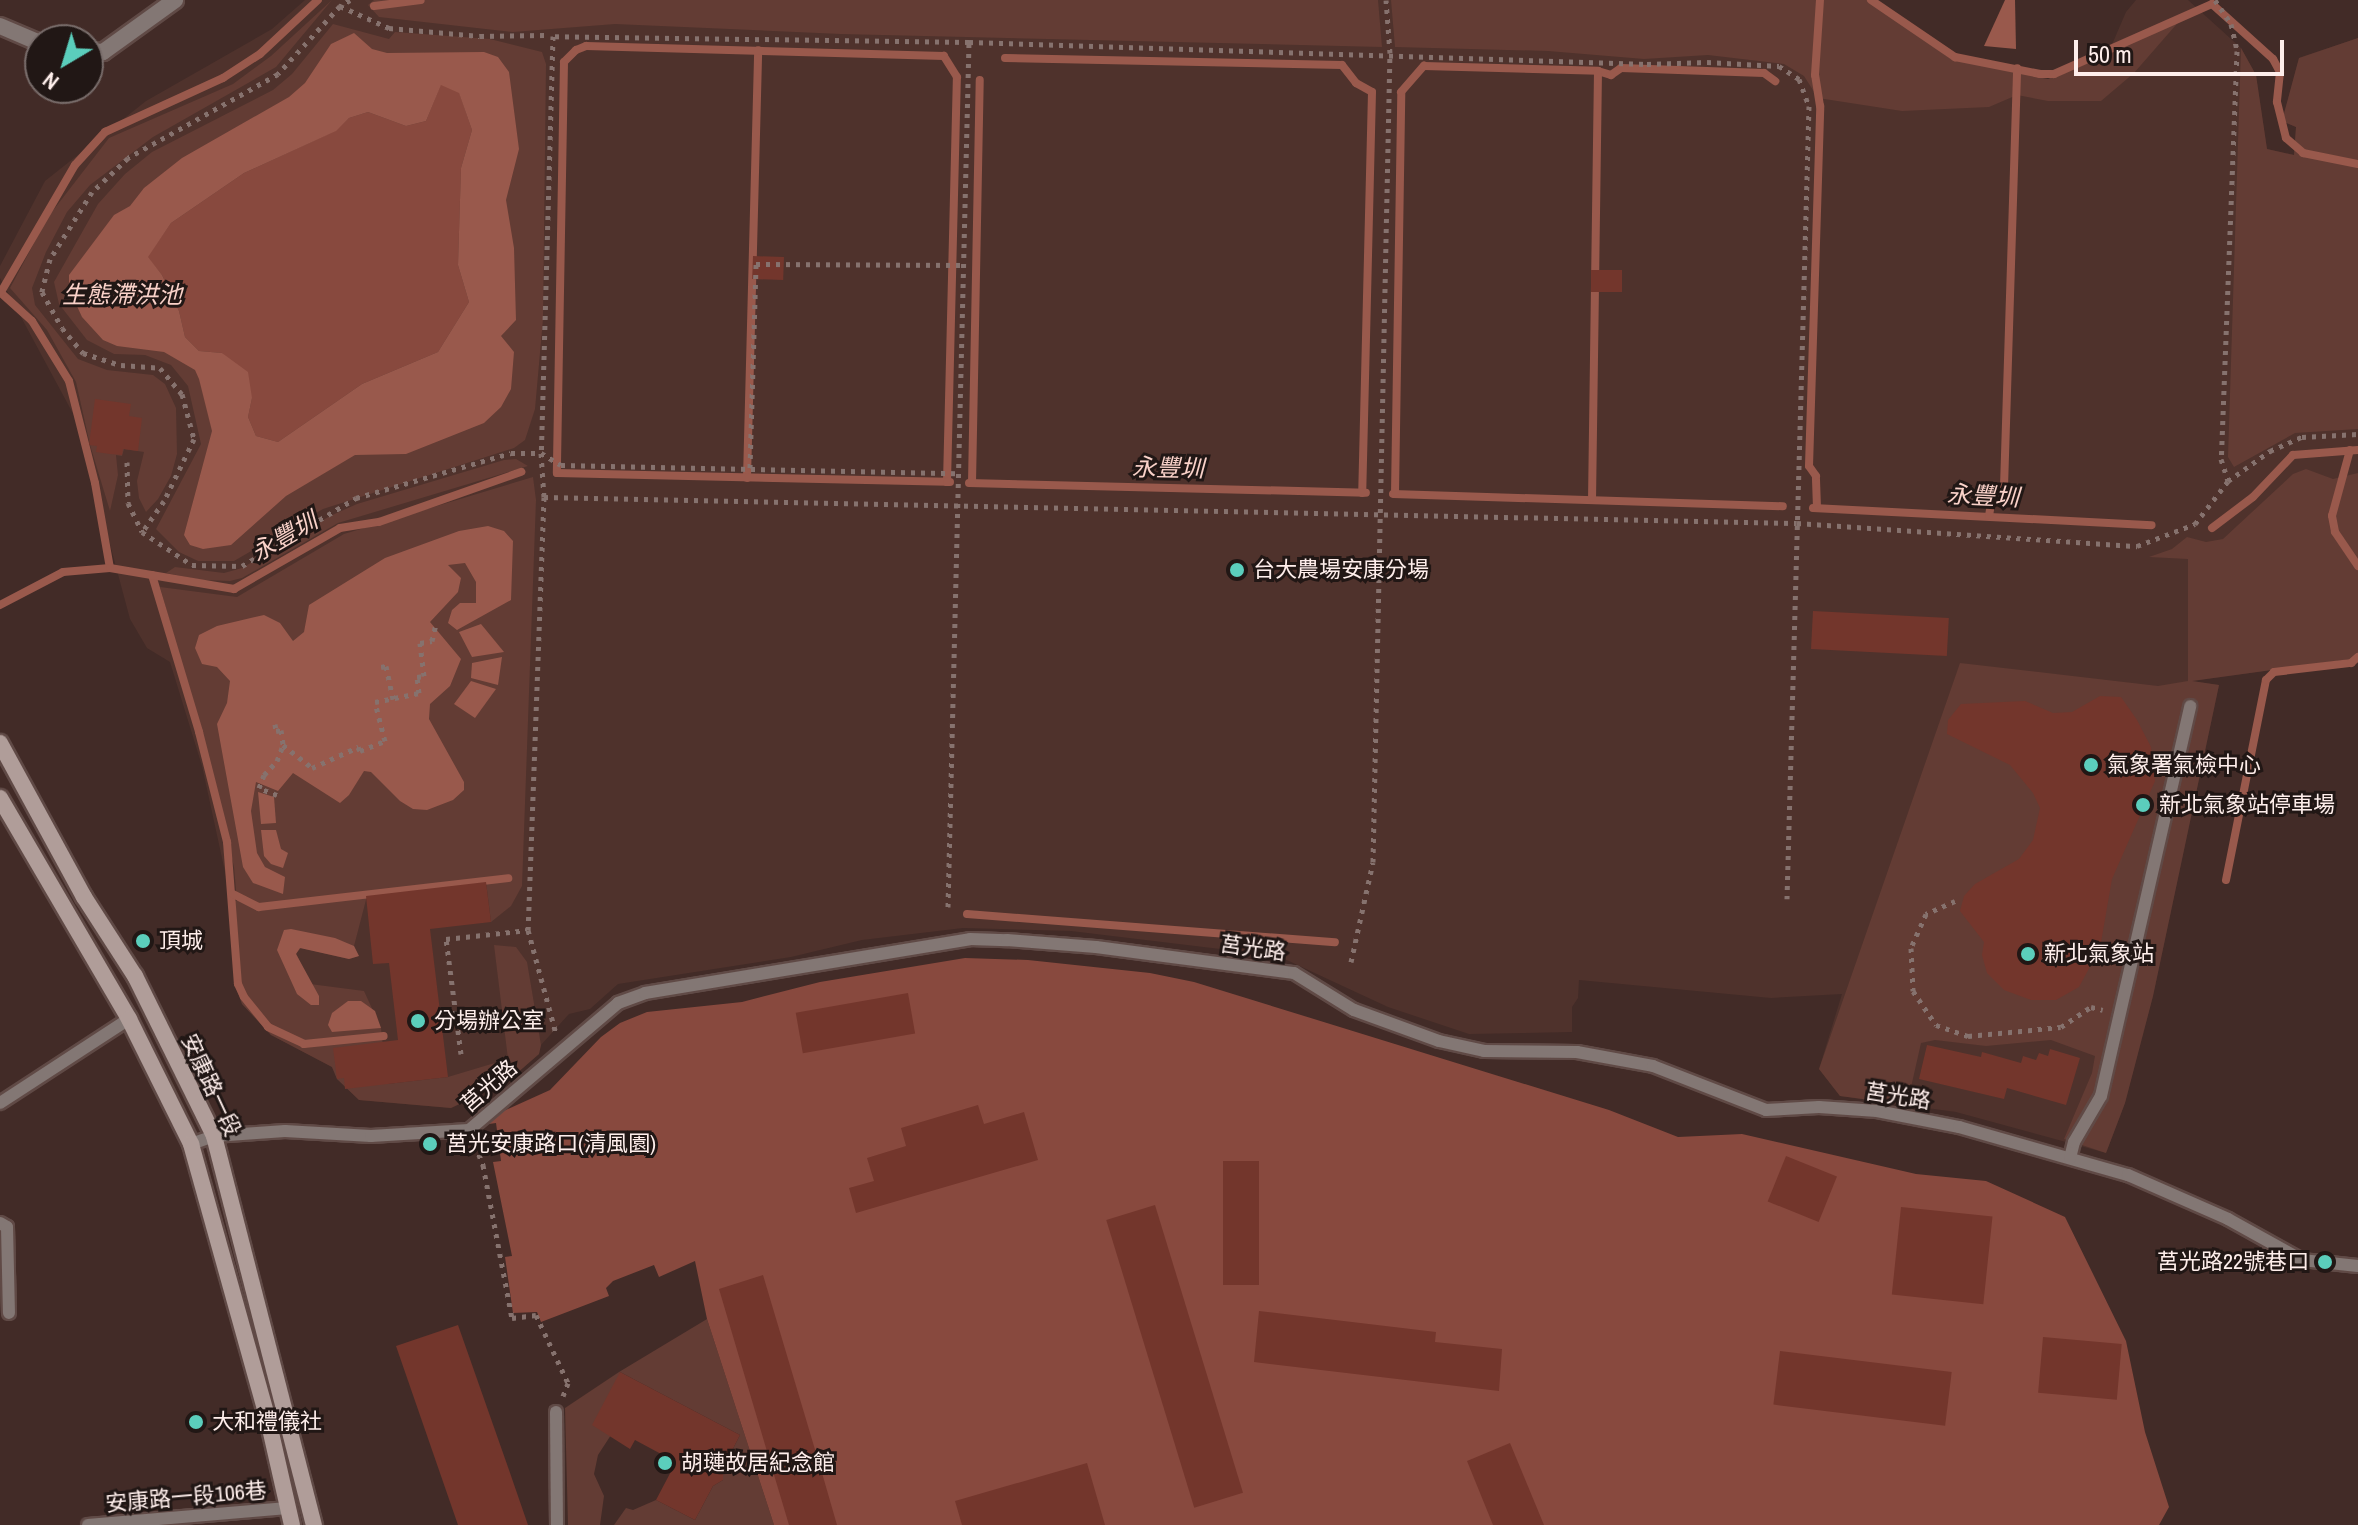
<!DOCTYPE html>
<meta charset="utf-8">
<style>
body{margin:0}
#map{position:relative;width:2358px;height:1525px;overflow:hidden;background:#422b27;font-family:"Archivo Narrow","Noto Sans TC",sans-serif}
div>[style]{position:absolute}
.built>*{inset:0;background:#4f322c}
.green>*{inset:0;background:#633c34}
.forest>*{inset:0;background:#88493e}
.water>*{inset:0;background:#99594c}
.stream>*{height:8px;margin:-4px;padding:0 4px;transform-origin:4px;border-radius:4px;background:#99594c}
.building>*{inset:0;background:#73362c;transform-origin:0 0}
.path>*{height:5px;margin-top:-2.5px;transform-origin:0;background:repeating-linear-gradient(90deg,#86726e 0 4px,transparent 0 10px)}
.roads{filter:drop-shadow(2px 0 #604a46) drop-shadow(-2px 0 #604a46) drop-shadow(0 2px #604a46) drop-shadow(0 -2px #604a46)}
.lane>*{height:12px;margin:-6px;padding:0 6px;transform-origin:6px;border-radius:6px;background:#837774}
.street>*{height:16px;margin:-8px;padding:0 8px;transform-origin:8px;border-radius:8px;background:#837774}
.secondary>*{height:16px;margin:-8px;padding:0 8px;transform-origin:8px;border-radius:8px;background:#b09d99}
.dots>*{width:22px;height:22px;translate:-50% -50%;box-sizing:border-box;border:4px solid #211715;border-radius:50%}
span{translate:-50% -50%;white-space:nowrap;text-align:center;line-height:1.15;-webkit-text-stroke:6px #211715;paint-order:stroke}
.poi-label{font-size:22px;color:#feeeeb}
.left{translate:0 -50%;text-align:left}
.right{translate:-100% -50%;text-align:right}
.street-label{font-size:22px;color:#feeeeb}
.water-label{font-size:24px;color:#fad2c9;font-style:italic}
.north{position:absolute;left:24px;top:24px;width:80px;height:80px;box-sizing:border-box;background:#211715;border:2px solid #796d6b;border-radius:50%;rotate:218deg;font-size:22px;font-weight:700;line-height:32px;text-align:center;color:#feeeeb}
.north::after{content:'';display:block;margin:auto;width:28px;height:36px;background:#5bcebc;clip-path:polygon(50% 0,100% 100%,50% 72%,0 100%)}
.scale{position:absolute;left:2074px;top:40px;width:210px;height:36px;box-sizing:border-box;border:4px solid #feeeeb;border-top:0;padding-left:10px;font-size:24px;line-height:28px;white-space:nowrap;color:#feeeeb;-webkit-text-stroke:6px #211715;paint-order:stroke}
</style>
<div id="map">
<div class="built">
<div style="clip-path:polygon(305px 0,1784px 0,1903px 40px,2045px 99px,2104px 63px,2126px 12px,2136px 0,2188px 0,2241px 48px,2256px 75px,2267px 149px,2294px 155px,2296px 127px,2282px 121px,2299px 58px,2358px 38px,2358px 658px,2192px 681px,2219px 685px,2153px 996px,2125px 1103px,2106px 1153px,1956px 1112px,1840px 1096px,1819px 1069px,1842px 994px,1771px 998px,1579px 980px,1578px 998px,1572px 1007px,1572px 1032px,1469px 1034px,1388px 1007px,1278px 956px,1071px 931px,963px 928px,862px 940px,791px 957px,618px 984px,590px 1009px,569px 1014px,541px 1045px,539px 1054px,508px 1081px,451px 1108px,359px 1100px,337px 1079px,332px 1067px,271px 1035px,242px 1004px,235px 985px,230px 895px,202px 766px,170px 662px,147px 648px,130px 619px,77px 421px,0 278px,0 266px,45px 181px,146px 101px,272px 29px)"></div>
</div>
<div class="green">
<div style="clip-path:polygon(332px 0,276px 67px,153px 137px,90px 185px,67px 212px,46px 252px,32px 288px,35px 305px,78px 359px,107px 370px,153px 375px,165px 384px,176px 408px,177px 454px,171px 476px,158px 499px,146px 512px,139px 498px,137px 481px,144px 452px,124px 449px,122px 456px,116px 455px,118px 475px,110px 511px,90px 445px,76px 382px,47px 330px,10px 288px,48px 217px,109px 138px,233px 84px,271px 56px)"></div>
<div style="clip-path:polygon(374px 0,1378px 0,1382px 47px,841px 34px,615px 24px,513px 32px,379px 17px,368px 5px)"></div>
<div style="clip-path:polygon(1391px 0,1867px 0,1951px 59px,2048px 79px,2182px 18px,2134px 73px,2101px 101px,2048px 101px,2017px 95px,1989px 107px,1902px 111px,1818px 98px,1804px 76px,1784px 64px,1708px 55px,1644px 59px,1548px 51px,1395px 47px)"></div>
<div style="clip-path:polygon(333px 24px,389px 39px,395px 32px,490px 39px,542px 52px,546px 64px,543px 319px,535px 409px,525px 440px,514px 448px,323px 509px,234px 561px,198px 561px,179px 552px,156px 529px,201px 444px,188px 386px,171px 365px,145px 355px,114px 354px,87px 340px,59px 304px,54px 282px,98px 204px,125px 174px,152px 152px,273px 90px,292px 74px)"></div>
<div style="clip-path:polygon(2358px 38px,2358px 429px,2295px 433px,2234px 467px,2228px 457px,2241px 48px,2256px 75px,2267px 149px,2294px 155px,2296px 127px,2282px 121px,2299px 58px)"></div>
<div style="clip-path:polygon(516px 459px,528px 466px,338px 523px,242px 578px,230px 581px,202px 580px,166px 573px,175px 567px,224px 573px,242px 568px,330px 516px,357px 504px,504px 460px)"></div>
<div style="clip-path:polygon(2306px 469px,2333px 479px,2358px 473px,2358px 658px,2192px 681px,2219px 685px,2153px 996px,2125px 1103px,2106px 1153px,2064px 1139px,2092px 1073px,2095px 1056px,2051px 1040px,1986px 1046px,1935px 1040px,1921px 1043px,1907px 1105px,1840px 1096px,1819px 1069px,1960px 663px,2158px 686px,2188px 681px,2188px 559px,2149px 557px,2172px 549px,2187px 537px,2206px 542px,2223px 539px,2293px 474px)"></div>
<div style="clip-path:polygon(533px 477px,536px 500px,522px 886px,511px 906px,491px 922px,486px 882px,367px 896px,354px 946px,359px 956px,349px 959px,301px 948px,296px 953px,310px 984px,364px 991px,381px 1028px,387px 1084px,448px 1077px,508px 1059px,494px 945px,516px 947px,527px 962px,541px 1045px,539px 1054px,508px 1081px,451px 1108px,359px 1100px,337px 1079px,332px 1067px,271px 1035px,242px 1004px,235px 984px,230px 901px,237px 901px,234px 867px,209px 761px,160px 587px,237px 597px,344px 534px)"></div>
<div style="clip-path:polygon(707px 1319px,774px 1525px,614px 1525px,626px 1508px,633px 1510px,656px 1500px,695px 1520px,713px 1486px,723px 1480px,723px 1468px,740px 1435px,620px 1372px,611px 1435px,598px 1455px,594px 1474px,604px 1496px,600px 1525px,568px 1525px,565px 1408px,619px 1372px)"></div>
</div>
<div class="forest">
<div style="clip-path:polygon(441px 84px,459px 92px,472px 130px,461px 168px,458px 265px,469px 302px,438px 352px,362px 384px,278px 442px,256px 436px,248px 417px,252px 398px,222px 353px,199px 351px,185px 337px,179px 311px,162px 275px,147px 257px,171px 223px,244px 173px,335px 131px,349px 118px,368px 112px,406px 126px,426px 121px)"></div>
<div style="clip-path:polygon(965px 958px,1028px 960px,1150px 973px,1194px 982px,1609px 1110px,1678px 1137px,1742px 1134px,1916px 1174px,1986px 1181px,2065px 1217px,2126px 1341px,2145px 1432px,2169px 1507px,2159px 1525px,774px 1525px,707px 1319px,695px 1261px,659px 1277px,654px 1265px,613px 1281px,606px 1288px,609px 1296px,541px 1322px,537px 1312px,513px 1313px,505px 1257px,512px 1256px,493px 1162px,501px 1161px,496px 1123px,489px 1124px,488px 1118px,550px 1090px,601px 1037px,620px 1023px,647px 1012px,742px 1002px,820px 982px)"></div>
</div>
<div class="water">
<div style="clip-path:polygon(2005px 0,2015px 0,2016px 49px,1984px 46px)"></div>
<div style="clip-path:polygon(evenodd,354px 33px,372px 49px,387px 53px,484px 52px,498px 57px,509px 72px,519px 149px,506px 200px,514px 248px,516px 320px,501px 336px,514px 352px,511px 389px,501px 407px,484px 423px,406px 454px,355px 455px,286px 496px,231px 545px,203px 549px,190px 545px,184px 535px,212px 431px,199px 379px,195px 370px,164px 352px,117px 346px,103px 340px,82px 317px,69px 289px,69px 275px,114px 215px,130px 206px,144px 188px,182px 158px,289px 97px,305px 83px,331px 44px,354px 33px,441px 85px,459px 93px,472px 130px,461px 168px,458px 265px,469px 302px,438px 352px,362px 384px,278px 442px,256px 436px,248px 417px,252px 398px,248px 372px,222px 353px,199px 351px,185px 337px,179px 311px,162px 275px,148px 257px,171px 223px,244px 173px,336px 131px,349px 118px,368px 112px,406px 126px,426px 121px,441px 85px)"></div>
<div style="clip-path:polygon(488px 526px,504px 531px,513px 541px,511px 600px,457px 630px,448px 623px,452px 610px,460px 603px,476px 603px,476px 582px,465px 563px,448px 565px,461px 578px,458px 592px,430px 622px,461px 659px,450px 686px,430px 704px,429px 719px,464px 782px,464px 790px,453px 800px,427px 810px,413px 809px,400px 801px,371px 772px,364px 771px,349px 795px,340px 803px,293px 773px,278px 791px,256px 782px,251px 811px,257px 853px,265px 867px,285px 877px,283px 894px,253px 883px,243px 867px,217px 724px,227px 703px,230px 681px,217px 667px,202px 664px,195px 648px,199px 635px,217px 626px,264px 615px,280px 623px,293px 641px,304px 632px,309px 605px,385px 558px,459px 531px)"></div>
<div style="clip-path:polygon(481px 624px,504px 652px,472px 657px,459px 632px)"></div>
<div style="clip-path:polygon(502px 657px,498px 685px,471px 678px,472px 663px)"></div>
<div style="clip-path:polygon(471px 681px,496px 689px,475px 718px,454px 704px)"></div>
<div style="clip-path:polygon(258px 792px,274px 797px,276px 823px,261px 824px)"></div>
<div style="clip-path:polygon(261px 830px,276px 830px,281px 849px,288px 853px,283px 868px,271px 864px,264px 856px)"></div>
<div style="clip-path:polygon(291px 929px,335px 938px,354px 946px,359px 956px,349px 959px,300px 948px,296px 954px,319px 996px,319px 1005px,311px 1005px,297px 994px,277px 950px,284px 930px)"></div>
<div style="clip-path:polygon(348px 1001px,361px 1001px,375px 1011px,381px 1028px,332px 1032px,328px 1025px,332px 1013px)"></div>
</div>
<div class="stream">
<div style="left:1871px;top:0;width:102px;rotate:34.2deg"></div>
<div style="left:1955px;top:57px;width:87px;rotate:11.3deg"></div>
<div style="left:2040px;top:74px;width:14px"></div>
<div style="left:2054px;top:74px;width:173px;rotate:-23.9deg"></div>
<div style="left:2212px;top:4px;width:82px;rotate:42deg"></div>
<div style="left:2273px;top:59px;width:15px;rotate:62deg"></div>
<div style="left:2280px;top:72px;width:30px;rotate:96deg"></div>
<div style="left:2277px;top:102px;width:37px;rotate:76deg"></div>
<div style="left:2286px;top:138px;width:23px;rotate:41deg"></div>
<div style="left:2303px;top:153px;width:56px;rotate:11.3deg"></div>
<div style="left:374px;top:6px;width:47px;rotate:-7.3deg"></div>
<div style="left:1005px;top:58px;width:337px;rotate:1.2deg"></div>
<div style="left:1342px;top:65px;width:23px;rotate:52deg"></div>
<div style="left:1356px;top:83px;width:18px;rotate:29deg"></div>
<div style="left:1372px;top:92px;width:401px;rotate:91.4deg"></div>
<div style="left:1598px;top:71px;width:14px;rotate:17deg"></div>
<div style="left:1611px;top:75px;width:12px;rotate:-35deg"></div>
<div style="left:1621px;top:68px;width:143px;rotate:2deg"></div>
<div style="left:1764px;top:73px;width:14px;rotate:36deg"></div>
<div style="left:0;top:292px;width:43px;rotate:42.2deg"></div>
<div style="left:32px;top:321px;width:70px;rotate:58.3deg"></div>
<div style="left:69px;top:381px;width:105px;rotate:75.7deg"></div>
<div style="left:95px;top:483px;width:86px;rotate:80deg"></div>
<div style="left:1px;top:292px;width:147px;rotate:-59.8deg"></div>
<div style="left:75px;top:165px;width:45px;rotate:-47.7deg"></div>
<div style="left:105px;top:132px;width:130px;rotate:-24.6deg"></div>
<div style="left:223px;top:78px;width:44px;rotate:-33deg"></div>
<div style="left:260px;top:54px;width:79px;rotate:-43deg"></div>
<div style="left:2350px;top:450px;width:68px;rotate:105.3deg"></div>
<div style="left:2332px;top:516px;width:16px;rotate:79deg"></div>
<div style="left:2335px;top:532px;width:41px;rotate:55.9deg"></div>
<div style="left:747px;top:478px;width:428px;rotate:-88.5deg"></div>
<div style="left:947px;top:482px;width:405px;rotate:-88.6deg"></div>
<div style="left:957px;top:77px;width:25px;rotate:-122deg"></div>
<div style="left:944px;top:56px;width:358px;rotate:-178.4deg"></div>
<div style="left:586px;top:46px;width:11px;rotate:158deg"></div>
<div style="left:576px;top:50px;width:17px;rotate:135deg"></div>
<div style="left:564px;top:62px;width:411px;rotate:91deg"></div>
<div style="left:557px;top:473px;width:390px;rotate:1.3deg"></div>
<div style="left:947px;top:482px;width:3px"></div>
<div style="left:969px;top:483px;width:397px;rotate:1.4deg"></div>
<div style="left:972px;top:483px;width:403px;rotate:-88.9deg"></div>
<div style="left:1393px;top:494px;width:390px;rotate:1.8deg"></div>
<div style="left:1395px;top:494px;width:402px;rotate:-89.1deg"></div>
<div style="left:1401px;top:92px;width:35px;rotate:-49deg"></div>
<div style="left:1424px;top:66px;width:174px;rotate:1.6deg"></div>
<div style="left:1598px;top:71px;width:427px;rotate:90.8deg"></div>
<div style="left:1813px;top:508px;width:339px;rotate:2.9deg"></div>
<div style="left:1817px;top:508px;width:32px;rotate:-92deg"></div>
<div style="left:1816px;top:476px;width:12px;rotate:-125deg"></div>
<div style="left:1809px;top:466px;width:360px;rotate:-88.2deg"></div>
<div style="left:1820px;top:106px;width:31px;rotate:-99deg"></div>
<div style="left:1815px;top:75px;width:75px;rotate:-86.2deg"></div>
<div style="left:1989px;top:516px;width:18px;rotate:-81deg"></div>
<div style="left:1992px;top:498px;width:16px;rotate:-43deg"></div>
<div style="left:2004px;top:487px;width:419px;rotate:-88.2deg"></div>
<div style="left:2212px;top:528px;width:51px;rotate:-37.1deg"></div>
<div style="left:2253px;top:497px;width:58px;rotate:-46.4deg"></div>
<div style="left:2293px;top:455px;width:65px;rotate:-4.4deg"></div>
<div style="left:152px;top:575px;width:164px;rotate:73.3deg"></div>
<div style="left:199px;top:732px;width:114px;rotate:75.7deg"></div>
<div style="left:227px;top:842px;width:142px;rotate:85.6deg"></div>
<div style="left:238px;top:984px;width:14px;rotate:65deg"></div>
<div style="left:244px;top:997px;width:38px;rotate:51deg"></div>
<div style="left:268px;top:1027px;width:40px;rotate:25deg"></div>
<div style="left:304px;top:1044px;width:80px;rotate:-5.7deg"></div>
<div style="left:0;top:605px;width:71px;rotate:-27.6deg"></div>
<div style="left:63px;top:572px;width:47px;rotate:-4.9deg"></div>
<div style="left:110px;top:568px;width:126px;rotate:9.6deg"></div>
<div style="left:234px;top:589px;width:122px;rotate:-29.9deg"></div>
<div style="left:340px;top:528px;width:39px;rotate:-9deg"></div>
<div style="left:379px;top:522px;width:151px;rotate:-19.4deg"></div>
<div style="left:2226px;top:880px;width:204px;rotate:-78.7deg"></div>
<div style="left:2266px;top:680px;width:11px;rotate:-45deg"></div>
<div style="left:2274px;top:672px;width:78px;rotate:-6.7deg"></div>
<div style="left:2351px;top:663px;width:9px;rotate:-41deg"></div>
<div style="left:233px;top:894px;width:29px;rotate:27deg"></div>
<div style="left:259px;top:907px;width:251px;rotate:-6.6deg"></div>
<div style="left:967px;top:914px;width:369px;rotate:4.4deg"></div>
</div>
<div class="building">
<div style="left:753px;top:256px;width:31px;height:23px;rotate:2deg"></div>
<div style="left:1622px;top:270px;width:22px;height:31px;rotate:90deg"></div>
<div style="clip-path:polygon(95px 399px,131px 404px,129px 416px,142px 418px,138px 451px,123px 449px,122px 455px,110px 454px,96px 452px,97px 446px,89px 445px)"></div>
<div style="left:1813px;top:611px;width:136px;height:38px;rotate:3deg"></div>
<div style="clip-path:polygon(2100px 696px,2121px 697px,2137px 720px,2151px 747px,2155px 781px,2112px 879px,2100px 948px,2079px 987px,2056px 1000px,2031px 1000px,2004px 990px,1987px 973px,1982px 955px,1984px 942px,1960px 911px,1964px 896px,1975px 884px,2019px 859px,2033px 840px,2040px 808px,2033px 793px,2010px 765px,1947px 734px,1948px 720px,1961px 704px,2025px 701px,2053px 713px,2072px 712px)"></div>
<div style="clip-path:polygon(486px 882px,491px 922px,430px 929px,448px 1077px,345px 1089px,344px 1078px,337px 1079px,333px 1048px,398px 1040px,389px 963px,373px 964px,366px 896px)"></div>
<div style="left:908px;top:993px;width:41px;height:114px;rotate:80deg"></div>
<div style="clip-path:polygon(1927px 1045px,1981px 1057px,1982px 1052px,2021px 1063px,2023px 1056px,2036px 1060px,2039px 1053px,2048px 1056px,2050px 1049px,2080px 1058px,2066px 1105px,2007px 1088px,2004px 1099px,1919px 1079px)"></div>
<div style="clip-path:polygon(978px 1105px,984px 1124px,1024px 1112px,1038px 1160px,856px 1213px,849px 1188px,874px 1181px,867px 1158px,906px 1146px,901px 1128px)"></div>
<div style="left:1786px;top:1156px;width:55px;height:49px;rotate:22deg"></div>
<div style="left:1223px;top:1161px;width:36px;height:124px"></div>
<div style="left:1155px;top:1205px;width:301px;height:51px;rotate:73deg"></div>
<div style="left:1901px;top:1207px;width:92px;height:88px;rotate:6deg"></div>
<div style="clip-path:polygon(763px 1275px,822px 1473px,837px 1525px,789px 1525px,766px 1448px,719px 1289px)"></div>
<div style="clip-path:polygon(1259px 1311px,1436px 1332px,1435px 1342px,1502px 1349px,1499px 1391px,1254px 1362px)"></div>
<div style="clip-path:polygon(458px 1325px,509px 1470px,528px 1525px,458px 1525px,396px 1346px)"></div>
<div style="left:2043px;top:1337px;width:79px;height:56px;rotate:5deg"></div>
<div style="left:1780px;top:1351px;width:173px;height:54px;rotate:7deg"></div>
<div style="clip-path:polygon(620px 1372px,740px 1435px,723px 1468px,723px 1480px,713px 1486px,695px 1520px,656px 1500px,676px 1462px,635px 1440px,630px 1449px,592px 1425px)"></div>
<div style="clip-path:polygon(1510px 1443px,1544px 1525px,1493px 1525px,1467px 1461px)"></div>
<div style="clip-path:polygon(1087px 1463px,1105px 1525px,962px 1525px,955px 1501px)"></div>
</div>
<div class="path">
<div style="left:350px;top:0;width:12px;rotate:149deg"></div>
<div style="left:340px;top:6px;width:92px;rotate:132.4deg"></div>
<div style="left:278px;top:74px;width:172px;rotate:150.8deg"></div>
<div style="left:128px;top:158px;width:50px;rotate:136.6deg"></div>
<div style="left:92px;top:192px;width:79px;rotate:122.1deg"></div>
<div style="left:50px;top:259px;width:34px;rotate:104deg"></div>
<div style="left:42px;top:292px;width:41px;rotate:60.9deg"></div>
<div style="left:62px;top:328px;width:33px;rotate:50deg"></div>
<div style="left:83px;top:353px;width:40px;rotate:18deg"></div>
<div style="left:121px;top:365px;width:39px;rotate:4deg"></div>
<div style="left:160px;top:368px;width:34px;rotate:50deg"></div>
<div style="left:182px;top:394px;width:47px;rotate:75.1deg"></div>
<div style="left:194px;top:439px;width:69px;rotate:115.8deg"></div>
<div style="left:164px;top:501px;width:38px;rotate:125deg"></div>
<div style="left:142px;top:532px;width:60px;rotate:33.4deg"></div>
<div style="left:192px;top:565px;width:50px;rotate:1.1deg"></div>
<div style="left:242px;top:566px;width:133px;rotate:-30.8deg"></div>
<div style="left:356px;top:498px;width:161px;rotate:-16.2deg"></div>
<div style="left:511px;top:453px;width:30px"></div>
<div style="left:541px;top:453px;width:44px;rotate:86.1deg"></div>
<div style="left:544px;top:497px;width:433px;rotate:92.1deg"></div>
<div style="left:528px;top:930px;width:108px;rotate:74.9deg"></div>
<div style="left:2215px;top:0;width:29px;rotate:56deg"></div>
<div style="left:2231px;top:24px;width:28px;rotate:77deg"></div>
<div style="left:2237px;top:51px;width:408px;rotate:92.2deg"></div>
<div style="left:2221px;top:459px;width:23px;rotate:72deg"></div>
<div style="left:340px;top:6px;width:54px;rotate:24.2deg"></div>
<div style="left:389px;top:28px;width:91px;rotate:5deg"></div>
<div style="left:480px;top:36px;width:66px;rotate:-0.9deg"></div>
<div style="left:969px;top:42px;width:678px;rotate:1.86deg"></div>
<div style="left:1647px;top:64px;width:60px;rotate:-1.9deg"></div>
<div style="left:1707px;top:62px;width:72px;rotate:3.2deg"></div>
<div style="left:1779px;top:66px;width:24px;rotate:33deg"></div>
<div style="left:1799px;top:79px;width:29px;rotate:70deg"></div>
<div style="left:1809px;top:106px;width:793px;rotate:91.59deg"></div>
<div style="left:127px;top:462px;width:41px;rotate:88.6deg"></div>
<div style="left:128px;top:503px;width:32px;rotate:64deg"></div>
<div style="left:750px;top:468px;width:204px;rotate:-88.3deg"></div>
<div style="left:756px;top:264px;width:208px;rotate:0.3deg"></div>
<div style="left:544px;top:497px;width:1253px;rotate:1.19deg"></div>
<div style="left:1797px;top:523px;width:341px;rotate:3.9deg"></div>
<div style="left:2137px;top:546px;width:62px;rotate:-20.8deg"></div>
<div style="left:2195px;top:524px;width:54px;rotate:-52.5deg"></div>
<div style="left:2228px;top:481px;width:52px;rotate:-35.5deg"></div>
<div style="left:2270px;top:451px;width:35px;rotate:-24deg"></div>
<div style="left:2302px;top:437px;width:56px;rotate:-3.1deg"></div>
<div style="left:381px;top:667px;width:5px;rotate:-11deg"></div>
<div style="left:386px;top:666px;width:34px;rotate:78deg"></div>
<div style="left:275px;top:724px;width:7px;rotate:82deg"></div>
<div style="left:276px;top:731px;width:5px;rotate:-11deg"></div>
<div style="left:281px;top:730px;width:15px;rotate:82deg"></div>
<div style="left:277px;top:795px;width:19px;rotate:-159deg"></div>
<div style="left:259px;top:788px;width:14px;rotate:-69deg"></div>
<div style="left:264px;top:775px;width:19px;rotate:-47deg"></div>
<div style="left:277px;top:761px;width:17px;rotate:-69deg"></div>
<div style="left:283px;top:745px;width:37px;rotate:38deg"></div>
<div style="left:312px;top:768px;width:51px;rotate:-24.5deg"></div>
<div style="left:358px;top:747px;width:4px;rotate:63deg"></div>
<div style="left:360px;top:751px;width:27px;rotate:-22deg"></div>
<div style="left:385px;top:741px;width:40px;rotate:-104.4deg"></div>
<div style="left:375px;top:702px;width:45px;rotate:-11.6deg"></div>
<div style="left:419px;top:693px;width:16px;rotate:-97deg"></div>
<div style="left:417px;top:677px;width:7px;rotate:-8deg"></div>
<div style="left:424px;top:676px;width:33px;rotate:-97deg"></div>
<div style="left:420px;top:643px;width:12px;rotate:-9deg"></div>
<div style="left:432px;top:641px;width:18px;rotate:-77deg"></div>
<div style="left:1955px;top:901px;width:32px;rotate:156deg"></div>
<div style="left:1926px;top:914px;width:37px;rotate:114deg"></div>
<div style="left:1911px;top:948px;width:43px;rotate:87.3deg"></div>
<div style="left:1913px;top:991px;width:41px;rotate:55.9deg"></div>
<div style="left:1936px;top:1025px;width:34px;rotate:19deg"></div>
<div style="left:1968px;top:1036px;width:93px;rotate:-5.5deg"></div>
<div style="left:2061px;top:1027px;width:36px;rotate:-34deg"></div>
<div style="left:2091px;top:1007px;width:12px;rotate:14deg"></div>
<div style="left:948px;top:907px;width:865px;rotate:-88.61deg"></div>
<div style="left:969px;top:42px;width:416px;rotate:-179.2deg"></div>
<div style="left:553px;top:36px;width:417px;rotate:91.6deg"></div>
<div style="left:541px;top:453px;width:23px;rotate:31deg"></div>
<div style="left:561px;top:465px;width:395px;rotate:1.2deg"></div>
<div style="left:1351px;top:962px;width:102px;rotate:-77.6deg"></div>
<div style="left:1373px;top:862px;width:809px;rotate:-88.8deg"></div>
<div style="left:1390px;top:53px;width:53px;rotate:-94.3deg"></div>
<div style="left:461px;top:1054px;width:116px;rotate:-97.4deg"></div>
<div style="left:446px;top:939px;width:82px;rotate:-6.3deg"></div>
<div style="left:475px;top:1145px;width:22px;rotate:68deg"></div>
<div style="left:483px;top:1165px;width:156px;rotate:79.3deg"></div>
<div style="left:512px;top:1318px;width:24px;rotate:-7deg"></div>
<div style="left:536px;top:1315px;width:75px;rotate:64.8deg"></div>
<div style="left:568px;top:1383px;width:14px;rotate:111deg"></div>
</div>
<div class="roads">
<div class="lane">
<div style="left:0;top:1103px;width:154px;rotate:-33.1deg"></div>
<div style="left:191px;top:1144px;width:24px;rotate:-19deg"></div>
<div style="left:214px;top:1136px;width:71px;rotate:-4deg"></div>
<div style="left:285px;top:1131px;width:86px;rotate:3.3deg"></div>
<div style="left:371px;top:1136px;width:98px;rotate:-3.5deg"></div>
<div style="left:469px;top:1130px;width:196px;rotate:-40.4deg"></div>
<div style="left:618px;top:1003px;width:29px;rotate:-20deg"></div>
<div style="left:645px;top:993px;width:329px;rotate:-9.4deg"></div>
<div style="left:970px;top:939px;width:37px;rotate:2deg"></div>
<div style="left:1007px;top:940px;width:89px;rotate:4.5deg"></div>
<div style="left:1096px;top:947px;width:200px;rotate:7.5deg"></div>
<div style="left:1294px;top:973px;width:70px;rotate:31.7deg"></div>
<div style="left:1354px;top:1010px;width:90px;rotate:20deg"></div>
<div style="left:1439px;top:1041px;width:46px;rotate:12.5deg"></div>
<div style="left:1484px;top:1051px;width:93px;rotate:0.6deg"></div>
<div style="left:1577px;top:1052px;width:77px;rotate:10.4deg"></div>
<div style="left:1653px;top:1066px;width:121px;rotate:21.3deg"></div>
<div style="left:1766px;top:1110px;width:53px;rotate:-3.2deg"></div>
<div style="left:1819px;top:1107px;width:58px;rotate:3.9deg"></div>
<div style="left:1877px;top:1111px;width:84px;rotate:11deg"></div>
<div style="left:1959px;top:1127px;width:176px;rotate:15.9deg"></div>
<div style="left:2128px;top:1175px;width:109px;rotate:23.7deg"></div>
<div style="left:2228px;top:1219px;width:85px;rotate:29deg"></div>
<div style="left:2302px;top:1260px;width:56px;rotate:6.1deg"></div>
<div style="left:2070px;top:1158px;width:16px;rotate:-76deg"></div>
<div style="left:2074px;top:1142px;width:53px;rotate:-59.6deg"></div>
<div style="left:2101px;top:1096px;width:400px;rotate:-77.1deg"></div>
<div style="left:0;top:1223px;width:8px;rotate:30deg"></div>
<div style="left:7px;top:1227px;width:86px;rotate:88.7deg"></div>
<div style="left:556px;top:1412px;width:113px;rotate:89.5deg"></div>
<div style="left:88px;top:1525px;width:200px;rotate:-4.9deg"></div>
</div>
<div class="street">
<div style="left:0;top:26px;width:43px;rotate:23deg"></div>
<div style="left:88px;top:51px;width:15px;rotate:4deg"></div>
<div style="left:103px;top:52px;width:89px;rotate:-35.8deg"></div>
</div>
<div class="secondary">
<div style="left:0;top:743px;width:175px;rotate:61.4deg"></div>
<div style="left:84px;top:897px;width:94px;rotate:57.2deg"></div>
<div style="left:135px;top:976px;width:178px;rotate:63.7deg"></div>
<div style="left:214px;top:1136px;width:402px;rotate:75.6deg"></div>
<div style="left:0;top:798px;width:256px;rotate:59.7deg"></div>
<div style="left:129px;top:1019px;width:140px;rotate:63.6deg"></div>
<div style="left:191px;top:1144px;width:291px;rotate:74.4deg"></div>
<div style="left:269px;top:1424px;width:104px;rotate:77.2deg"></div>
</div>
</div>
<div class="dots">
<div style="left:1237px;top:570px;background:#5bcebc"></div>
<div style="left:2091px;top:765px;background:#5bcebc"></div>
<div style="left:2143px;top:805px;background:#5bcebc"></div>
<div style="left:143px;top:941px;background:#5bcebc"></div>
<div style="left:2028px;top:954px;background:#5bcebc"></div>
<div style="left:418px;top:1021px;background:#5bcebc"></div>
<div style="left:430px;top:1144px;background:#5bcebc"></div>
<div style="left:2325px;top:1262px;background:#5bcebc"></div>
<div style="left:196px;top:1422px;background:#5bcebc"></div>
<div style="left:665px;top:1463px;background:#5bcebc"></div>
</div>
<div class="poi-label">
<span class="left" style="left:1253px;top:570px">台大農場安康分場</span>
<span class="left" style="left:2107px;top:765px">氣象署氣檢中心</span>
<span class="left" style="left:2159px;top:805px">新北氣象站停車場</span>
<span class="left" style="left:159px;top:941px">頂城</span>
<span class="left" style="left:2044px;top:954px">新北氣象站</span>
<span class="left" style="left:434px;top:1021px">分場辦公室</span>
<span class="left" style="left:446px;top:1144px">莒光安康路口(清風園)</span>
<span class="right" style="left:2309px;top:1262px">莒光路22號巷口</span>
<span class="left" style="left:212px;top:1422px">大和禮儀社</span>
<span class="left" style="left:681px;top:1463px">胡璉故居紀念館</span>
</div>
<div class="street-label">
<span style="left:1253px;top:948px;rotate:8deg">莒光路</span>
<span style="left:211px;top:1085px;rotate:65deg">安康路一段</span>
<span style="left:489px;top:1086px;rotate:-41deg">莒光路</span>
<span style="left:1898px;top:1096px;rotate:9deg">莒光路</span>
<span style="left:186px;top:1497px;rotate:-5deg">安康路一段106巷</span>
</div>
<div class="water-label">
<span style="left:122px;top:295px">生態滯洪池</span>
<span style="left:1168px;top:468px;rotate:1deg">永豐圳</span>
<span style="left:1983px;top:496px;rotate:3deg">永豐圳</span>
<span style="left:284px;top:537px;rotate:-30deg">永豐圳</span>
</div>
<div class="north">N</div>
<div class="scale">50 m</div>
</div>
